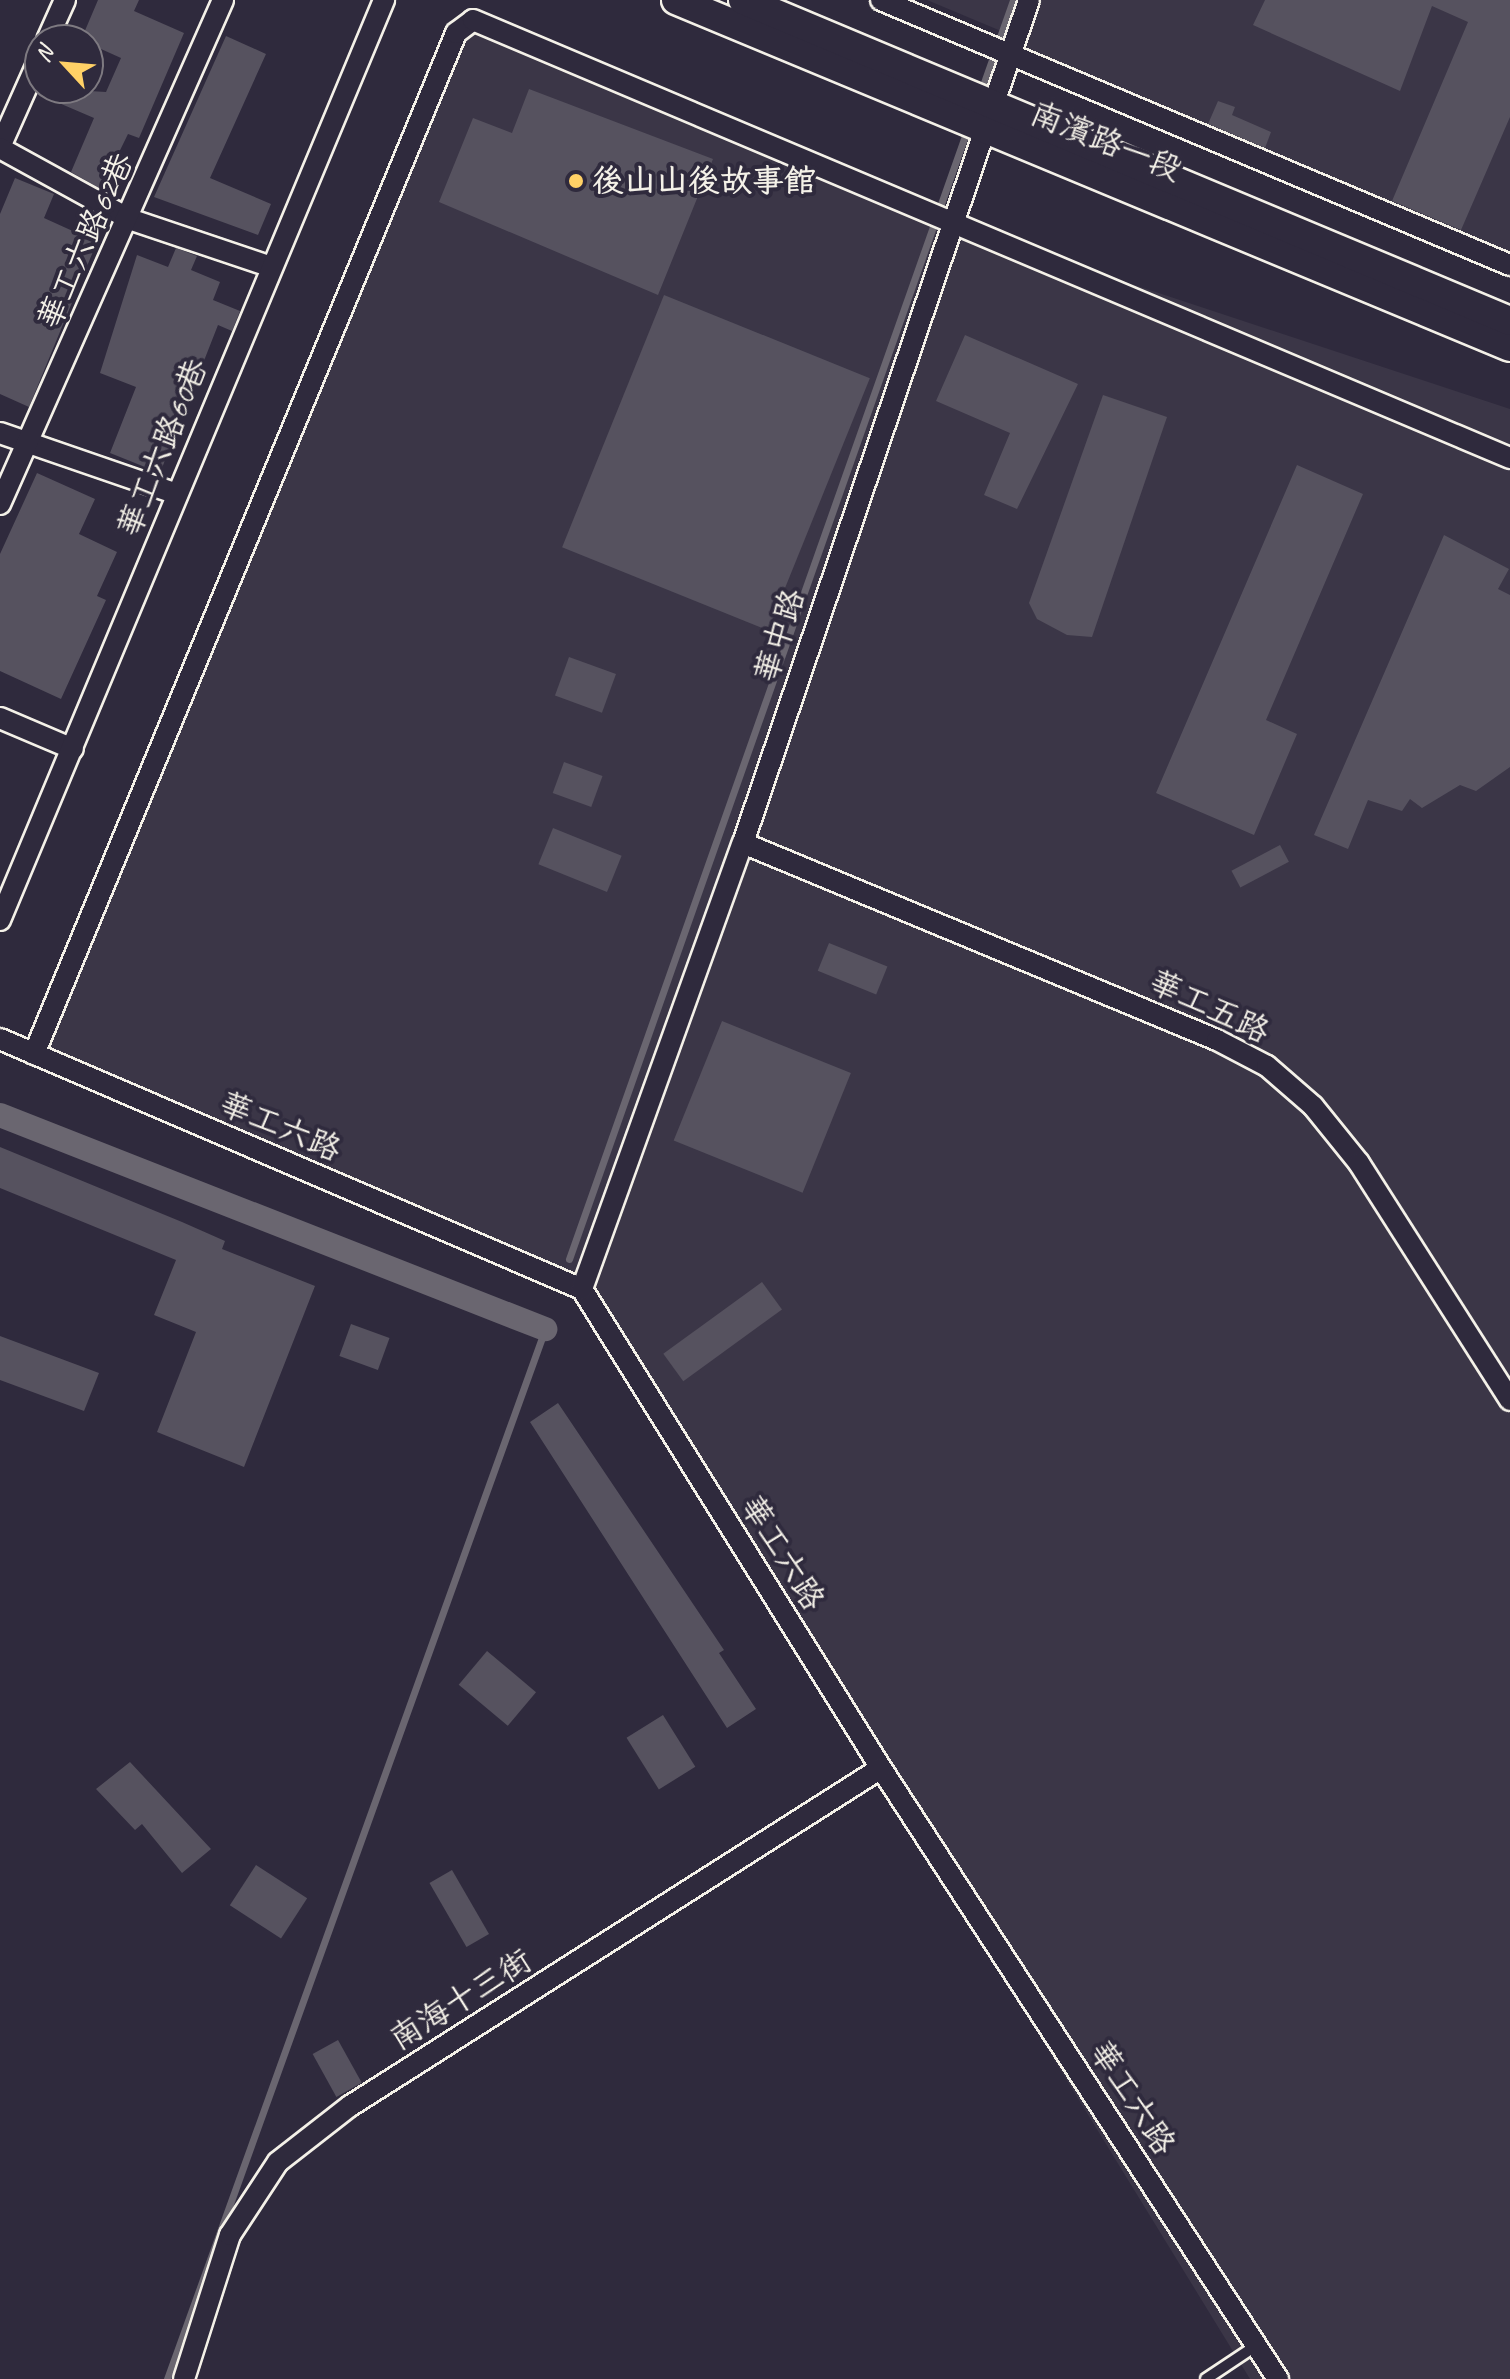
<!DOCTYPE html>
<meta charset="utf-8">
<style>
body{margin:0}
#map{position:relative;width:1510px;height:2379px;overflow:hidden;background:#2f2a3d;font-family:Caveat,"LXGW WenKai TC",sans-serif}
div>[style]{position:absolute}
.built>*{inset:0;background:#3b3647}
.stream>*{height:7px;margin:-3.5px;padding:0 3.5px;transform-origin:3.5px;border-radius:3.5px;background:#6a6670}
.canal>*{height:24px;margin:-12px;padding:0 12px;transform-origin:12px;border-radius:12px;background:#6a6670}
.building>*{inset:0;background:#56525f;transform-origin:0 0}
.roads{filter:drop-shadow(2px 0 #f4f1e8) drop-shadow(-2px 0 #f4f1e8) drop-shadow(0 2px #f4f1e8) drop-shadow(0 -2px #f4f1e8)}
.lane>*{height:10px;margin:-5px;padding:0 5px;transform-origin:5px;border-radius:5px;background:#2f2a3d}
.street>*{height:20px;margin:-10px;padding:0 10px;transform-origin:10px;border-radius:10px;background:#2f2a3d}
.secondary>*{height:28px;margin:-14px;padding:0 14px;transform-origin:14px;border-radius:14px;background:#2f2a3d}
.dots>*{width:22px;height:22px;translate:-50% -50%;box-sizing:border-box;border:4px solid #2f2a3d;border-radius:50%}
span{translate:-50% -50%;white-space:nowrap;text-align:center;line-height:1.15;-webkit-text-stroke:8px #2f2a3d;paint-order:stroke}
.street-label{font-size:32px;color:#f4f1e8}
.poi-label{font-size:32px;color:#f4f1e8;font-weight:700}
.left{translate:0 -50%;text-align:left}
.north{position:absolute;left:24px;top:24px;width:80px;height:80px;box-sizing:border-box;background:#2f2a3d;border:2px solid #7e7a81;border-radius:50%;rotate:296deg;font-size:22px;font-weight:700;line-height:32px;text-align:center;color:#f4f1e8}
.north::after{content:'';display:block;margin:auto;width:28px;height:36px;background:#ffd166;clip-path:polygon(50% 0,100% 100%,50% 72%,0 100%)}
</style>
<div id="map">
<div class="built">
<div style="clip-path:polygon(927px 0,1012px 0,1001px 31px)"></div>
<div style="clip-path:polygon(1035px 0,1510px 0,1510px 258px,1016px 52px)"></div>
<div style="clip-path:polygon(473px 20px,950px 224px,1510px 409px,1510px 2379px,1250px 2379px,582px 1289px,34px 1054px,456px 33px)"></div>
</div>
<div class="stream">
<div style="left:981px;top:91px;width:96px;rotate:-70.6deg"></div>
<div style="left:569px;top:1259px;width:1197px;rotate:-70.58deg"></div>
<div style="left:167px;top:2379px;width:1116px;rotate:-70.2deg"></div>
</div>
<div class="canal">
<div style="left:0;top:1115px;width:586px;rotate:21.44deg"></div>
</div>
<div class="building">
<div style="clip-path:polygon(98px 0,139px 0,134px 11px,184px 33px,139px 138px,128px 134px,101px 189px,71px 172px,94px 118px,38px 94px,40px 88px,106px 92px,121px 58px,81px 40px)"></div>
<div style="clip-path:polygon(1265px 0,1510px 0,1510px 117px,1461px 230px,1392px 201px,1468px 22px,1432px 6px,1400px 91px,1253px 25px)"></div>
<div style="clip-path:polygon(226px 36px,266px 54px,210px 178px,271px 204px,258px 235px,154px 197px)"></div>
<div style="clip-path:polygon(529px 89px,713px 159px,658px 295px,439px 202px,473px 118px,512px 133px)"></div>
<div style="clip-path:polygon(1218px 101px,1235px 107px,1232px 115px,1271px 132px,1265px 148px,1208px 124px)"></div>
<div style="clip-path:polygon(15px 178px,54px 194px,44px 218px,97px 242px,29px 407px,0 394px,0 214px)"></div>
<div style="clip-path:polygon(176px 248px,197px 256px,191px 270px,220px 282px,213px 300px,240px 311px,232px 331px,218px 325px,160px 473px,110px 453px,136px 387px,100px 373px,137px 255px,168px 267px)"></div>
<div style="left:664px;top:295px;width:222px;height:272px;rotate:22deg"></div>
<div style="clip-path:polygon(965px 335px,1078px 384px,1017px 509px,984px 495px,1010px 433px,936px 401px)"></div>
<div style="clip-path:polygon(1103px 395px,1167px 417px,1092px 637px,1067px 635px,1037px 619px,1029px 603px)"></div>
<div style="clip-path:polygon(1297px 465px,1363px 494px,1266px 720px,1297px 734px,1254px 835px,1156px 793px)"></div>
<div style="clip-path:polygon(37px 473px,95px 499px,79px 534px,117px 552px,97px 596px,106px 600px,61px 699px,0 671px,0 554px)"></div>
<div style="clip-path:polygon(1444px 535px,1509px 569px,1498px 589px,1510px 595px,1510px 767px,1476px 791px,1460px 785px,1422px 808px,1410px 799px,1402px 811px,1368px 800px,1348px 849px,1314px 835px)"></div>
<div style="left:569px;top:657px;width:50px;height:41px;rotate:20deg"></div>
<div style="left:564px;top:762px;width:41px;height:33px;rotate:20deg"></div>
<div style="left:553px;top:828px;width:74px;height:39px;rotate:22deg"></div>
<div style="left:1280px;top:845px;width:19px;height:55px;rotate:62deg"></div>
<div style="left:829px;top:943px;width:63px;height:30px;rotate:22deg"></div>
<div style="left:722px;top:1021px;width:139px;height:129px;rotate:22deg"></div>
<div style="clip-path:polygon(0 1147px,182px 1222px,225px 1241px,222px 1249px,315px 1286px,244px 1467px,157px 1432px,196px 1332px,154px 1315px,176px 1260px,0 1188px)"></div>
<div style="left:762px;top:1282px;width:34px;height:122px;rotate:54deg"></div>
<div style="left:351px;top:1324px;width:41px;height:34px;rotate:20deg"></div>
<div style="clip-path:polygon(0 1336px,99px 1373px,84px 1411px,0 1380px)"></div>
<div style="clip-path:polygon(558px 1403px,724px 1650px,719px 1653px,756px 1709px,727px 1728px,530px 1422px)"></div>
<div style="left:487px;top:1651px;width:64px;height:44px;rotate:40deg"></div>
<div style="left:663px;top:1715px;width:61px;height:43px;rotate:58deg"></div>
<div style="clip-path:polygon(130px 1762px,211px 1849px,182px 1873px,142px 1824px,135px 1830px,96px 1789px)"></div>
<div style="left:256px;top:1865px;width:61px;height:48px;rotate:33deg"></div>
<div style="left:452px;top:1870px;width:74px;height:26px;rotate:60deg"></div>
<div style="left:338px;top:2040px;width:49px;height:29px;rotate:61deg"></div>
</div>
<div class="roads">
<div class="lane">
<div style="left:1206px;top:2379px;width:61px;rotate:-33.7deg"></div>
</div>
<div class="street">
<div style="left:881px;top:0;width:683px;rotate:22.85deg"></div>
<div style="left:47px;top:40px;width:44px;rotate:-65.8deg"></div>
<div style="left:0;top:147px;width:98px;rotate:-66deg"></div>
<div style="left:0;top:148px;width:147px;rotate:28.8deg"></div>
<div style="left:129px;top:219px;width:148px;rotate:18.6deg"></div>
<div style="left:0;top:433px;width:187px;rotate:19deg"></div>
<div style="left:0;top:504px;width:551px;rotate:-66.13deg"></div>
<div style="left:0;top:718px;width:79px;rotate:23deg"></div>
<div style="left:743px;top:843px;width:513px;rotate:22.57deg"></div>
<div style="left:1217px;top:1040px;width:56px;rotate:27.5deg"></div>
<div style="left:1267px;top:1066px;width:61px;rotate:41deg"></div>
<div style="left:1313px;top:1106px;width:73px;rotate:51.1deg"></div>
<div style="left:1359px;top:1163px;width:281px;rotate:57.5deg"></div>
<div style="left:0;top:920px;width:997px;rotate:-67.34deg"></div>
<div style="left:0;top:1039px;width:633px;rotate:23.25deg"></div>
<div style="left:582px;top:1289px;width:565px;rotate:58.03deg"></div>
<div style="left:881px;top:1768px;width:729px;rotate:56.99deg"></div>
<div style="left:34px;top:1054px;width:1105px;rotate:-67.54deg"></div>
<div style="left:456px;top:33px;width:21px;rotate:-37deg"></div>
<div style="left:473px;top:20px;width:1126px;rotate:22.9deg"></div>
<div style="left:582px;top:1289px;width:474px;rotate:-70.2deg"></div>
<div style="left:743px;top:843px;width:890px;rotate:-71.26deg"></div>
<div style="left:184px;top:2379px;width:151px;rotate:-72.3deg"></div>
<div style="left:230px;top:2235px;width:87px;rotate:-56.7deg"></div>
<div style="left:278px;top:2162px;width:91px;rotate:-37.9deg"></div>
<div style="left:350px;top:2106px;width:629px;rotate:-32.48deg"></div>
</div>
<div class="secondary">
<div style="left:676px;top:0;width:903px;rotate:22.59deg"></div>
<div style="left:743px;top:0;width:831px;rotate:22.71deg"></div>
</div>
</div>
<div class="dots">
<div style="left:576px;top:181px;background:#ffd166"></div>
</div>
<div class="street-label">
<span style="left:1106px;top:142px;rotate:22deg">南濱路一段</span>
<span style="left:86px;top:241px;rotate:-66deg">華工六路62巷</span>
<span style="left:163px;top:448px;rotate:-68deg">華工六路60巷</span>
<span style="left:780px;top:636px;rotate:-72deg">華中路</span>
<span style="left:1209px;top:1007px;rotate:25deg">華工五路</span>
<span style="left:280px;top:1127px;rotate:23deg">華工六路</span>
<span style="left:782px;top:1553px;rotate:58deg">華工六路</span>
<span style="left:461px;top:2000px;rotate:-32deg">南海十三街</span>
<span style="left:1132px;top:2098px;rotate:57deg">華工六路</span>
</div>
<div class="poi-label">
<span class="left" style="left:592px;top:181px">後山山後故事館</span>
</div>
<div class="north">N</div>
</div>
